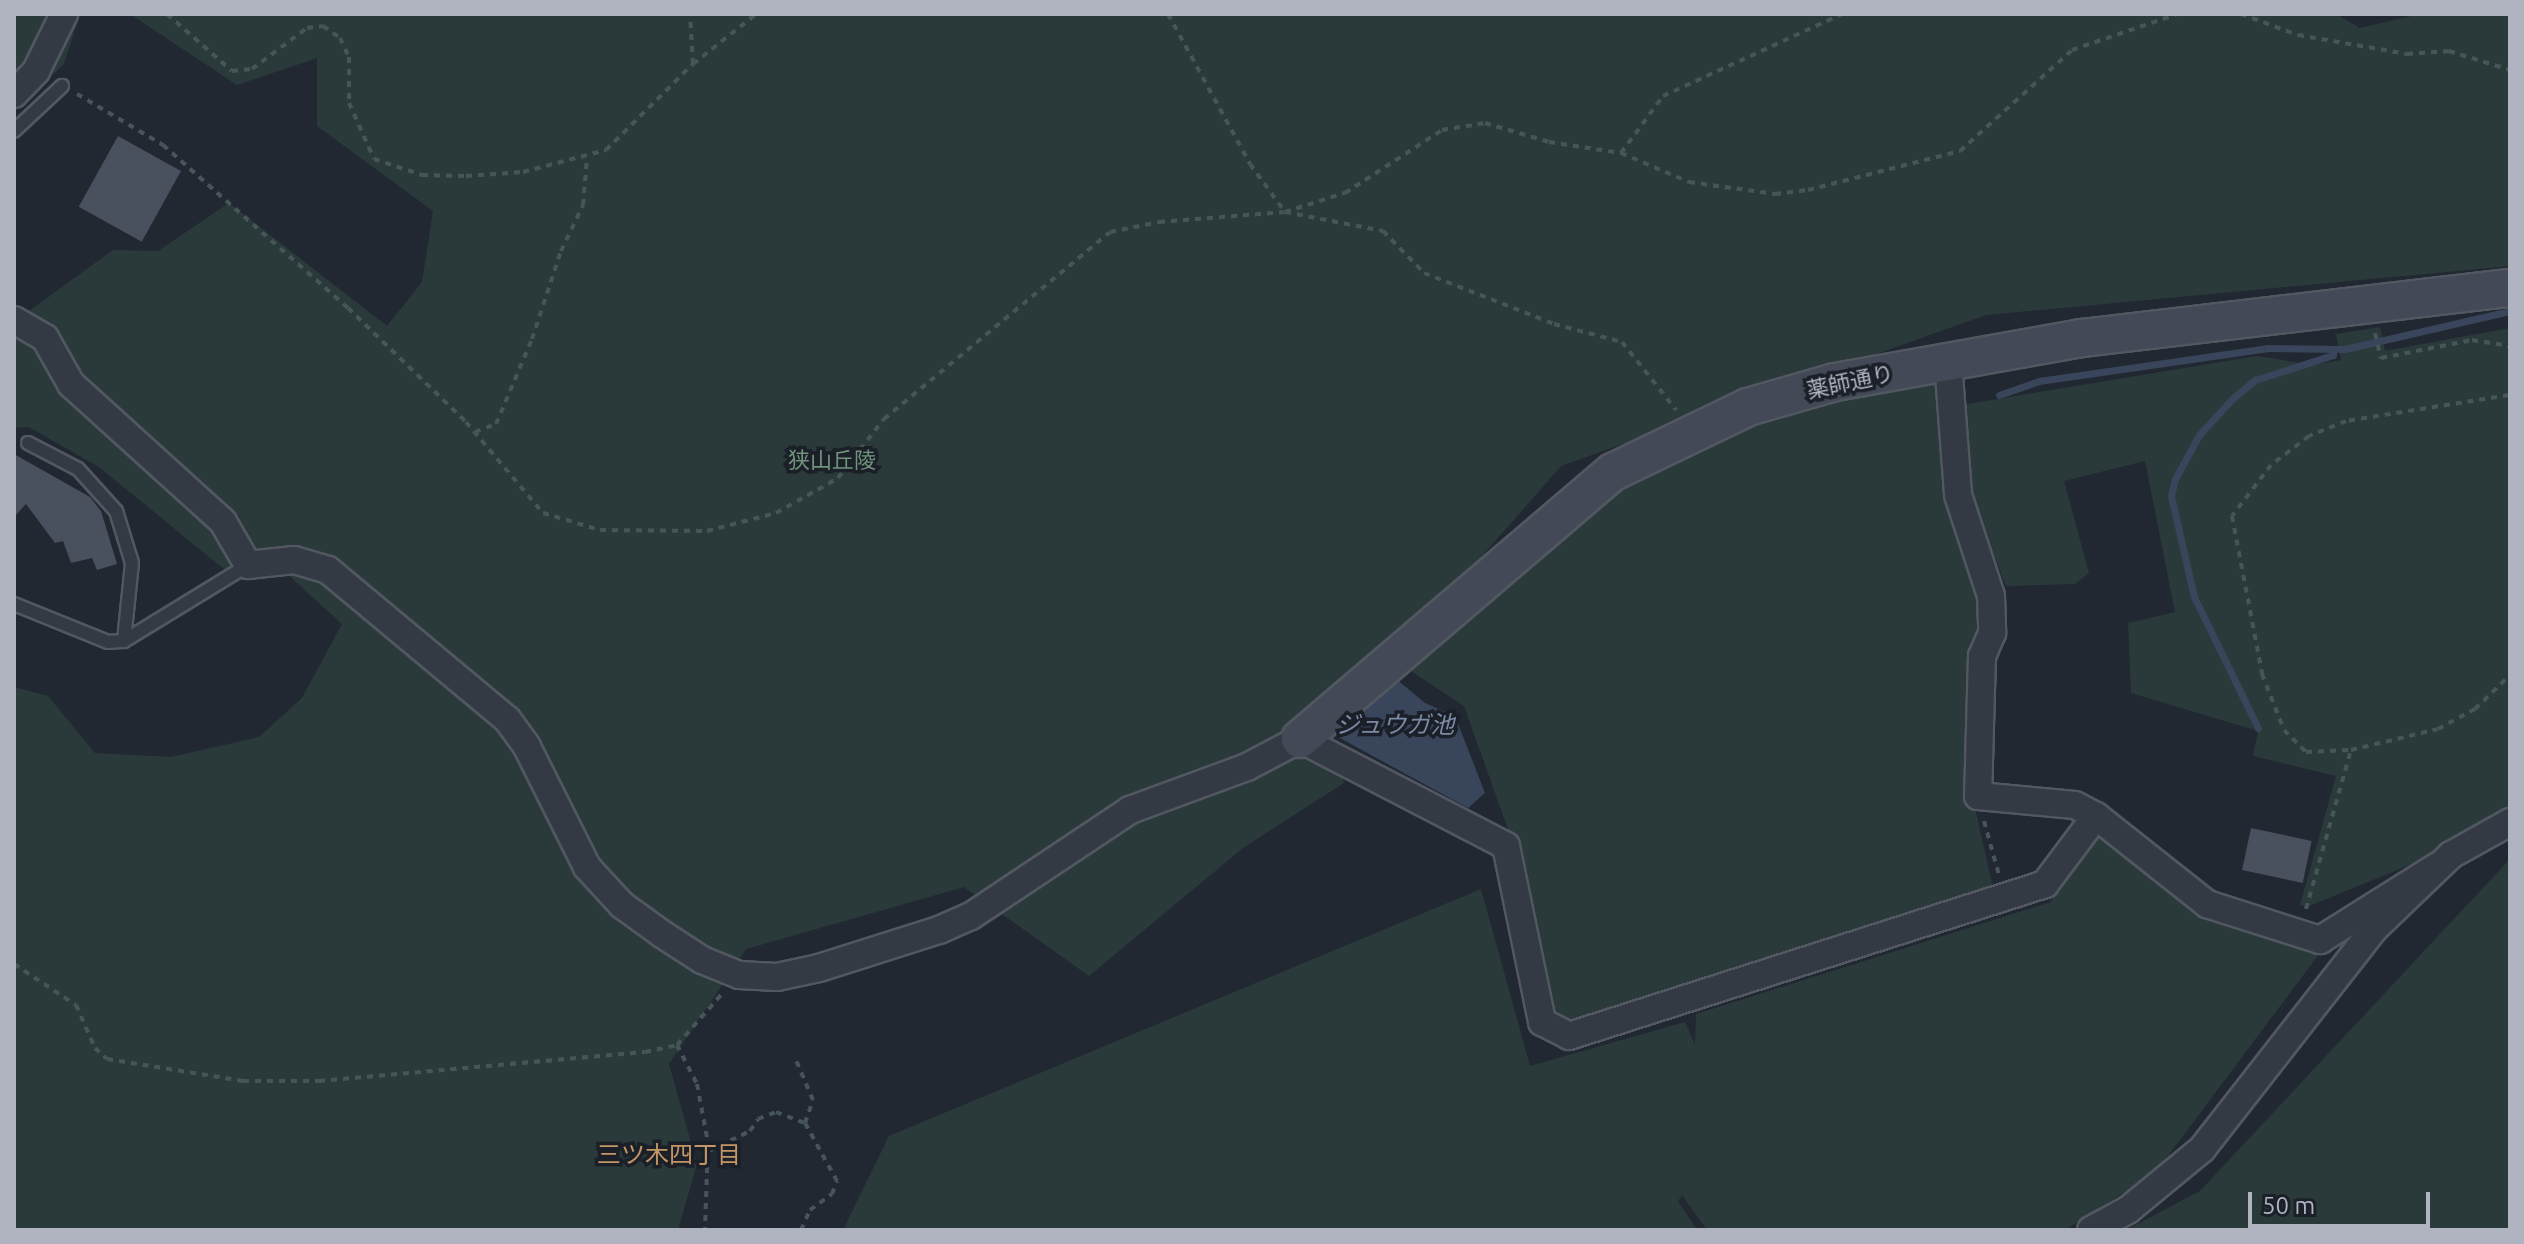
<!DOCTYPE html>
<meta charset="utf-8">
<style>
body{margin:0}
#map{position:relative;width:2524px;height:1244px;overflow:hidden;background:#212832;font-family:Ubuntu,"Noto Sans JP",sans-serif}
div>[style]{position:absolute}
.green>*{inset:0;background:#2a3a3a}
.water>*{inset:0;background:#39455a}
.stream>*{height:7px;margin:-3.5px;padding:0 3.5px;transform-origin:3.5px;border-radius:3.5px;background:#39455a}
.building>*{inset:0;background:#4a515e;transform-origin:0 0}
.path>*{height:4px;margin-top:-2px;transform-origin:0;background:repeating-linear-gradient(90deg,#485558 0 6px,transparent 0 12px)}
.roads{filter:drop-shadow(2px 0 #525761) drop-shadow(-2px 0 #525761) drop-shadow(0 2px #525761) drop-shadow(0 -2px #525761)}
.lane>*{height:12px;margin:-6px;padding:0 6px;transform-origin:6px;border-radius:6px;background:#343a43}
.street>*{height:26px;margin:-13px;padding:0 13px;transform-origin:13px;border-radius:13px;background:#343a43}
.secondary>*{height:36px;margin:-18px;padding:0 18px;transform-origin:18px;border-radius:18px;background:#434956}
span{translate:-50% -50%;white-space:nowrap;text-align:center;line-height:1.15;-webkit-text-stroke:7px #1a1f28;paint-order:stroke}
.street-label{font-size:22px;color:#afb4c0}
.park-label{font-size:22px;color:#71937b}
.water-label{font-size:24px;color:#7b8aa5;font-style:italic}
.neighbourhood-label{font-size:24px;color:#c39567}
.frame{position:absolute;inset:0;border:16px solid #afb4c0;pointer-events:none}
.scale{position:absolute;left:2248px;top:1192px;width:182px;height:36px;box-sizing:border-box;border:4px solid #afb4c0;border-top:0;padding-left:10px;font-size:24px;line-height:28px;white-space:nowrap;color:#afb4c0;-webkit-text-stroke:6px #1a1f28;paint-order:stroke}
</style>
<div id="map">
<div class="green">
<div style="clip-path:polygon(14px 14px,80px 14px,64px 64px,14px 113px)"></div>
<div style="clip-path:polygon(130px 14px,2336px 14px,2360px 28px,2420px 14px,2510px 14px,2510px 266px,1986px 315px,1561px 466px,1325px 735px,1344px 783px,1243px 848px,1089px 976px,964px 887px,746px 949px,669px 1064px,697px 1164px,678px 1230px,14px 1230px,14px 687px,48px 696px,95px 753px,171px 757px,259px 737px,302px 698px,342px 624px,287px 574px,236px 579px,99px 467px,29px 427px,14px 428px,14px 322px,113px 250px,158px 251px,229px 203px,387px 326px,422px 282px,433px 211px,317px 126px,317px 58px,237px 85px)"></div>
<div style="clip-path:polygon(2380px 327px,2385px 351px,2510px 328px,2510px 811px,2446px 850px,2307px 907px,2300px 905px,2336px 776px,2253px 756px,2258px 731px,2131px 693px,2128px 623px,2175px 612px,2145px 461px,2064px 481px,2089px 573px,2075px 584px,2006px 586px,1970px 493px,1962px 405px,2257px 356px,2312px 365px,2341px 360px,2336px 334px)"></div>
<div style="clip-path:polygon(1943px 352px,1985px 596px,1968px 777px,1993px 888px,1569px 1028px,1549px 1017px,1514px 846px,1464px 706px,1411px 671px,1498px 572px,1614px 485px,1735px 412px)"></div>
<div style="clip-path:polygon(2091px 827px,2203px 913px,2322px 950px,2156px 1172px,2065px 1230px,1707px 1230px,1682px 1195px,1678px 1201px,1697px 1230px,843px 1230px,889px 1136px,1481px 889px,1530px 1066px,1685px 1022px,1695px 1045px,1696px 1014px,2051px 902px)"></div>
<div style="clip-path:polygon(2510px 859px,2510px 1230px,2126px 1230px,2200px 1191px)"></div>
</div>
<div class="water">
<div style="clip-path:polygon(1389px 673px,1425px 703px,1455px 716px,1485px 793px,1468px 808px,1338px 737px)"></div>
</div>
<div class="stream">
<div style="left:1999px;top:395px;width:42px;rotate:-19.3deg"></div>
<div style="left:2039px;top:381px;width:230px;rotate:-8.2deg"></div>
<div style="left:2267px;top:348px;width:78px;rotate:0.7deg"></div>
<div style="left:2345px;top:349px;width:169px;rotate:-13deg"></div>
<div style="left:2258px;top:728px;width:146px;rotate:-116deg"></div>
<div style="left:2194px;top:597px;width:104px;rotate:-102.8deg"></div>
<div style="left:2171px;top:496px;width:17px;rotate:-77deg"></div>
<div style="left:2175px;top:479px;width:50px;rotate:-61.4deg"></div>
<div style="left:2199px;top:435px;width:49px;rotate:-47.5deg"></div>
<div style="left:2232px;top:399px;width:30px;rotate:-40deg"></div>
<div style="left:2255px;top:380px;width:82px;rotate:-17.8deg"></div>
<div style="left:2333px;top:355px;width:6px;rotate:-90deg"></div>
</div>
<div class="building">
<div style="left:118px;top:136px;width:72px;height:81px;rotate:29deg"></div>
<div style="clip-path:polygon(14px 454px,90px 497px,101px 511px,117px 564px,97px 570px,92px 558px,71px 563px,63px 541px,55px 543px,26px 504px,14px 517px)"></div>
<div style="left:2251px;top:828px;width:62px;height:43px;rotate:12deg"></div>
</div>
<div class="path">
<div style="left:167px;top:14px;width:86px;rotate:41.2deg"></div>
<div style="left:232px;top:71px;width:20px;rotate:-6deg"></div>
<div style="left:252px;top:69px;width:69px;rotate:-36.7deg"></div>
<div style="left:307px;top:28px;width:16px;rotate:-7deg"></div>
<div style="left:323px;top:26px;width:21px;rotate:35deg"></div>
<div style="left:340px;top:38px;width:21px;rotate:65deg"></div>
<div style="left:349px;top:57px;width:46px;rotate:90deg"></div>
<div style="left:349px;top:103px;width:61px;rotate:65.9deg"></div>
<div style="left:374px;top:159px;width:51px;rotate:18.4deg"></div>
<div style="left:422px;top:175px;width:44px;rotate:1.3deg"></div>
<div style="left:466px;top:176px;width:57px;rotate:-4deg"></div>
<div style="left:523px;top:172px;width:86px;rotate:-14.8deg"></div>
<div style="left:606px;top:150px;width:122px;rotate:-44.7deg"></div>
<div style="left:693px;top:64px;width:50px;rotate:-93.4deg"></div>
<div style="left:1168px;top:14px;width:171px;rotate:61.3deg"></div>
<div style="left:1250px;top:164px;width:59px;rotate:53.9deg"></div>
<div style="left:1285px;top:212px;width:63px;rotate:-17.6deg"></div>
<div style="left:1345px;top:193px;width:116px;rotate:-33deg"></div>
<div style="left:1442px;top:130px;width:44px;rotate:-9.2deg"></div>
<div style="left:1485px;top:123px;width:67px;rotate:16.5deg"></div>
<div style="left:1549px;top:142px;width:73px;rotate:8.7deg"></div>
<div style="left:1621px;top:153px;width:74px;rotate:23.1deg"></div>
<div style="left:1689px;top:182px;width:87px;rotate:7.9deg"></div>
<div style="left:1775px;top:194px;width:33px;rotate:-7deg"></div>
<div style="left:1808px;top:190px;width:157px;rotate:-14.4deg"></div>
<div style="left:1960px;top:151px;width:151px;rotate:-42deg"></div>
<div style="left:2072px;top:50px;width:111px;rotate:-18.9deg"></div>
<div style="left:2241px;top:14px;width:61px;rotate:20.2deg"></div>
<div style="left:2298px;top:35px;width:111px;rotate:9.9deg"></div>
<div style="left:2407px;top:54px;width:42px;rotate:-4.1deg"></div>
<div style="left:2449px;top:51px;width:64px;rotate:17.3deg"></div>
<div style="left:693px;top:64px;width:80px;rotate:-38.4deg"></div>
<div style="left:77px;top:94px;width:100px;rotate:30.7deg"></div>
<div style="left:163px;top:145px;width:247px;rotate:41.4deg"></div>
<div style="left:348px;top:308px;width:164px;rotate:44deg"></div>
<div style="left:466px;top:422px;width:119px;rotate:49.8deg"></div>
<div style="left:543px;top:513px;width:59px;rotate:16.6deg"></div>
<div style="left:600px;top:530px;width:107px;rotate:0.5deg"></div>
<div style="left:707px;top:531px;width:71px;rotate:-14.6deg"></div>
<div style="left:776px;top:513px;width:71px;rotate:-29.4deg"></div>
<div style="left:838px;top:478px;width:75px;rotate:-52.1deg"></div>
<div style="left:884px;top:419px;width:293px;rotate:-39.6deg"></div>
<div style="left:1110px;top:232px;width:50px;rotate:-11.5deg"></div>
<div style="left:1159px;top:222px;width:126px;rotate:-4.5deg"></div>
<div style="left:1285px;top:212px;width:100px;rotate:11deg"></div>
<div style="left:1383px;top:231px;width:59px;rotate:45.7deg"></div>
<div style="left:1424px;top:273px;width:140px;rotate:21.4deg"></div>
<div style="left:1554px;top:324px;width:70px;rotate:14.8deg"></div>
<div style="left:1622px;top:342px;width:87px;rotate:51.5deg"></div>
<div style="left:1621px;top:153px;width:71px;rotate:-53.6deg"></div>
<div style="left:1663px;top:96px;width:197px;rotate:-24.6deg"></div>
<div style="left:2375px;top:333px;width:26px;rotate:77deg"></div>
<div style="left:2381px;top:358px;width:93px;rotate:-11.2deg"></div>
<div style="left:2472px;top:340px;width:38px;rotate:9deg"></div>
<div style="left:2510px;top:399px;width:4px;rotate:-104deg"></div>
<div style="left:2509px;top:395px;width:165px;rotate:170.9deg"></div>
<div style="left:2346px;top:421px;width:40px;rotate:158deg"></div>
<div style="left:2309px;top:436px;width:48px;rotate:142.7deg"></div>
<div style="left:2271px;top:465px;width:64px;rotate:127.4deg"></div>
<div style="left:2232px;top:516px;width:161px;rotate:79.2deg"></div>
<div style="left:2262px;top:674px;width:60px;rotate:68.6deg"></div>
<div style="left:2284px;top:730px;width:31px;rotate:45deg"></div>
<div style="left:2306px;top:752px;width:45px;rotate:-2.5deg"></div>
<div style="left:2351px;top:750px;width:89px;rotate:-13.6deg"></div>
<div style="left:2438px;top:729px;width:42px;rotate:-28.4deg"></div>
<div style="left:2475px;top:709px;width:49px;rotate:-44.2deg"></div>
<div style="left:475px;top:432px;width:22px;rotate:-21deg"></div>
<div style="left:496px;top:424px;width:92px;rotate:-67deg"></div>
<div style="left:532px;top:339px;width:93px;rotate:-71.8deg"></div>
<div style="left:561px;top:251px;width:51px;rotate:-64.4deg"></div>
<div style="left:583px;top:205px;width:47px;rotate:-85.1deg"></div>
<div style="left:1984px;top:821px;width:56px;rotate:74.5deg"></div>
<div style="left:2306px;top:909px;width:165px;rotate:-74.2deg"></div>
<div style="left:14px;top:964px;width:74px;rotate:33.5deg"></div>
<div style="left:76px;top:1005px;width:47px;rotate:66.2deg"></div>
<div style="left:95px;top:1048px;width:16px;rotate:43deg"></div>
<div style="left:107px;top:1059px;width:138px;rotate:9.2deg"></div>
<div style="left:243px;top:1081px;width:76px"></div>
<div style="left:319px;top:1081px;width:327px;rotate:-5.1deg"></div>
<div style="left:645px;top:1052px;width:33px;rotate:-12deg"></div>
<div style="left:677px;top:1045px;width:67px;rotate:-48.7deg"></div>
<div style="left:677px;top:1045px;width:44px;rotate:62.9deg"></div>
<div style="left:697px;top:1084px;width:60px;rotate:79.4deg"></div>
<div style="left:708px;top:1143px;width:87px;rotate:92deg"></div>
<div style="left:709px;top:1151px;width:46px;rotate:-26deg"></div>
<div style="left:750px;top:1131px;width:14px;rotate:-56deg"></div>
<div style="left:758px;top:1119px;width:19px;rotate:-21deg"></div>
<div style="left:776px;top:1112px;width:31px;rotate:21deg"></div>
<div style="left:805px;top:1123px;width:24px;rotate:-71deg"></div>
<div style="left:813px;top:1100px;width:43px;rotate:-113deg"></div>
<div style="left:801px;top:1230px;width:22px;rotate:-66deg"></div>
<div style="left:810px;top:1210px;width:27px;rotate:-36deg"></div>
<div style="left:832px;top:1194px;width:14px;rotate:-69deg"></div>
<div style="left:837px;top:1181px;width:66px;rotate:-118.9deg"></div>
</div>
<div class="roads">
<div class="lane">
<div style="left:14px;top:131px;width:66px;rotate:-43.2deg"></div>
<div style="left:28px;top:443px;width:56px;rotate:27.5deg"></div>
<div style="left:78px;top:469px;width:57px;rotate:47.9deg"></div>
<div style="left:116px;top:511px;width:54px;rotate:72.9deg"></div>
<div style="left:132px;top:563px;width:78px;rotate:95.9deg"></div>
<div style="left:14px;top:604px;width:101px;rotate:22deg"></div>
<div style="left:108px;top:642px;width:16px;rotate:-4deg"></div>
<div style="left:124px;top:641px;width:145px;rotate:-31.5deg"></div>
</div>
<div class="street">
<div style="left:14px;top:94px;width:32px;rotate:-46deg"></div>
<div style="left:36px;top:71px;width:64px;rotate:-63.8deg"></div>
<div style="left:14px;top:320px;width:36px;rotate:30deg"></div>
<div style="left:45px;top:338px;width:53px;rotate:60.5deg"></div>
<div style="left:71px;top:384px;width:205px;rotate:42.2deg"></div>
<div style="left:223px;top:522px;width:50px;rotate:59.8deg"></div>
<div style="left:248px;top:565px;width:46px;rotate:-6.2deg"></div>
<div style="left:294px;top:560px;width:35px;rotate:16deg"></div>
<div style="left:328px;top:570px;width:233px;rotate:39.8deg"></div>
<div style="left:507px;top:719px;width:34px;rotate:54deg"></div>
<div style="left:527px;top:747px;width:134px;rotate:63.4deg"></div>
<div style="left:587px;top:867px;width:52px;rotate:47.4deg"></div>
<div style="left:622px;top:905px;width:49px;rotate:35.9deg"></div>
<div style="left:662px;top:934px;width:48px;rotate:33deg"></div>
<div style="left:702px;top:960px;width:40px;rotate:22deg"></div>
<div style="left:739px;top:975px;width:38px;rotate:3deg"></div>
<div style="left:777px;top:977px;width:43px;rotate:-12.1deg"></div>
<div style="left:819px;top:968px;width:126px;rotate:-17.6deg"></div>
<div style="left:939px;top:930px;width:35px;rotate:-24deg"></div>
<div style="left:971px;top:916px;width:191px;rotate:-33.7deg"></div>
<div style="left:1130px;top:810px;width:125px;rotate:-20.2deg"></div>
<div style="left:1247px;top:767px;width:60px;rotate:-27.8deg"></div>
<div style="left:1300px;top:739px;width:232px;rotate:27.4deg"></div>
<div style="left:1506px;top:846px;width:180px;rotate:78.4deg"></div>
<div style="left:1542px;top:1022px;width:30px;rotate:27deg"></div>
<div style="left:1569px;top:1036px;width:500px;rotate:-17.7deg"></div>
<div style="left:2045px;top:884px;width:85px;rotate:-53.1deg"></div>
<div style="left:1948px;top:361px;width:134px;rotate:85.7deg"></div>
<div style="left:1958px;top:495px;width:106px;rotate:71.9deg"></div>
<div style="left:1991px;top:596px;width:37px;rotate:88deg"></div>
<div style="left:1992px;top:633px;width:25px;rotate:113deg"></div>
<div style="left:1982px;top:656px;width:140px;rotate:91.6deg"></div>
<div style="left:1978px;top:796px;width:97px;rotate:5.3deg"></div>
<div style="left:2075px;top:805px;width:24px;rotate:28deg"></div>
<div style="left:2096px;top:816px;width:142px;rotate:38.4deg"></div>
<div style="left:2207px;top:904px;width:119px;rotate:17.7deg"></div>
<div style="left:2320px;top:940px;width:139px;rotate:-32.1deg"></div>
<div style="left:2091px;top:1230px;width:42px;rotate:-28.4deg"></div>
<div style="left:2128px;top:1210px;width:96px;rotate:-39.5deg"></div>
<div style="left:2202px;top:1149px;width:278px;rotate:-52deg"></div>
<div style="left:2373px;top:930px;width:108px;rotate:-43.9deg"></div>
<div style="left:2451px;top:855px;width:68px;rotate:-29.2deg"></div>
</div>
<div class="secondary">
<div style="left:1300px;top:739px;width:411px;rotate:-40.5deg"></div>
<div style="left:1613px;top:472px;width:150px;rotate:-25.7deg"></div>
<div style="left:1748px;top:407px;width:91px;rotate:-16deg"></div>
<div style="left:1835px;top:382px;width:251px;rotate:-10.1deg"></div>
<div style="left:2082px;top:338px;width:431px;rotate:-6.7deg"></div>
</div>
</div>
<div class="street-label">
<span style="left:1850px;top:381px;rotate:-12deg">薬師通り</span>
</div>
<div class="park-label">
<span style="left:832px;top:460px">狭山丘陵</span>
</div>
<div class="water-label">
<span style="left:1395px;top:725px">ジュウガ池</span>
</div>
<div class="neighbourhood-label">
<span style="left:669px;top:1155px">三ツ木四丁目</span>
</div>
<div class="frame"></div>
<div class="scale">50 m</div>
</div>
